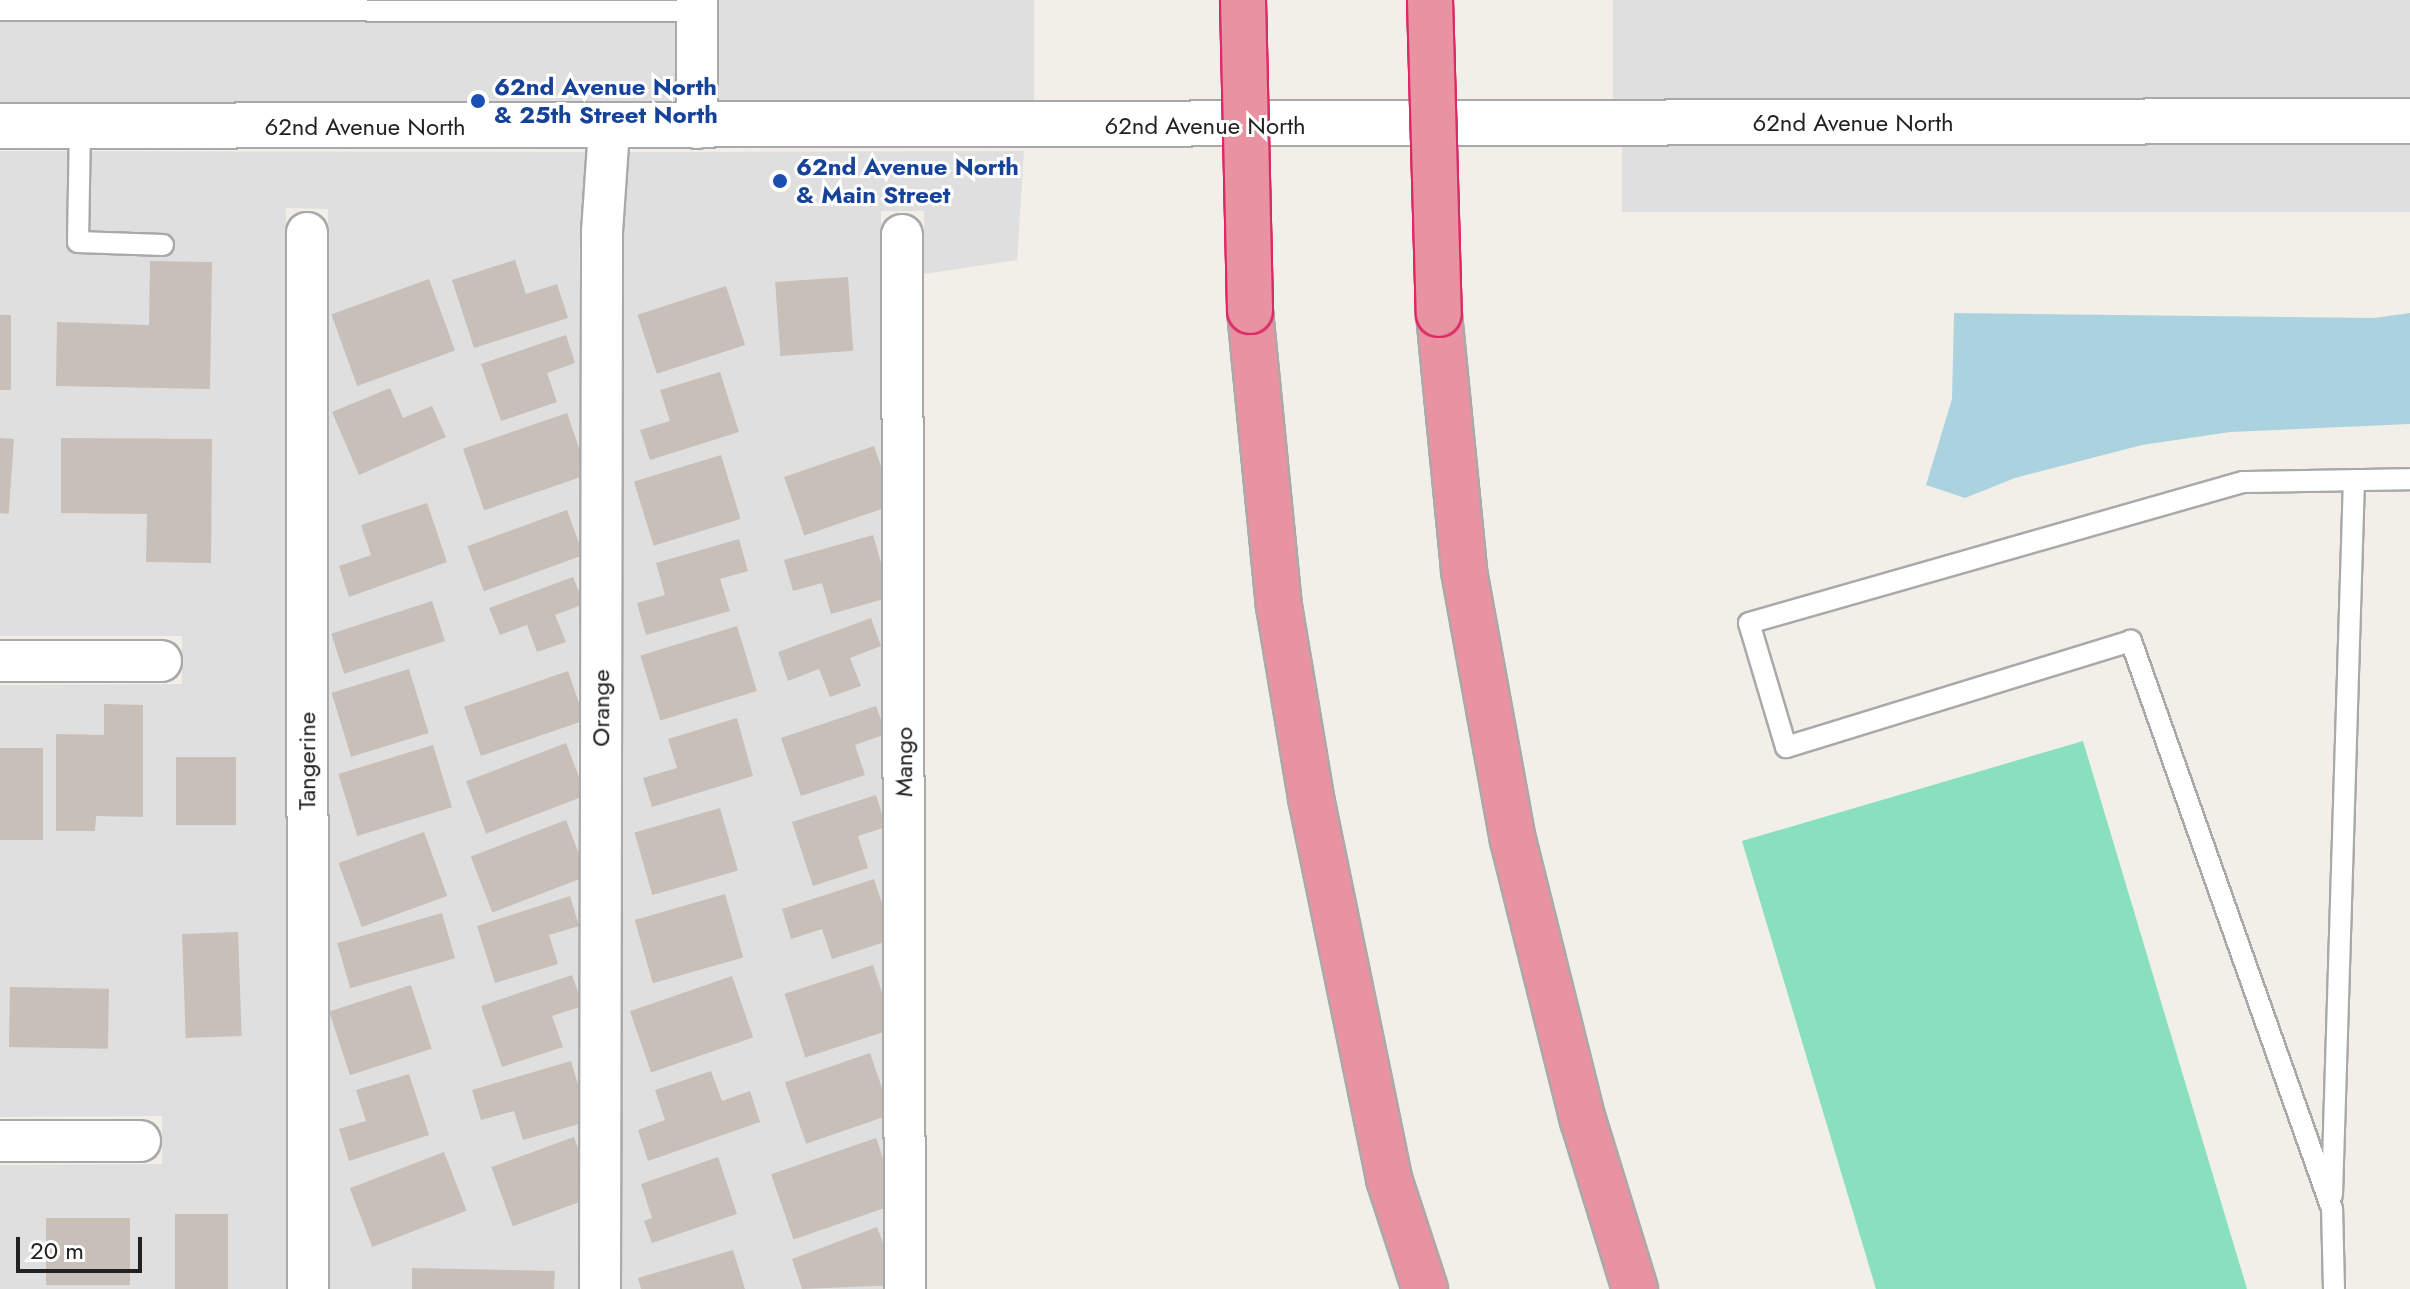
<!DOCTYPE html>
<style>
body{margin:0}
#map{position:relative;width:2410px;height:1289px;overflow:hidden;background:#f2efe9;font-family:Jost,sans-serif}
div>[style]{position:absolute}
.residential>*{inset:0;background:#e0dfdf;transform-origin:0 0}
.pitch>*{inset:0;background:#88e0be}
.water>*{inset:0;background:#aad3df}
.building>*{inset:0;background:#c7bfb8;transform-origin:0 0}
.roads{filter:drop-shadow(2px 0 #a9a9a9) drop-shadow(-2px 0 #a9a9a9) drop-shadow(0 2px #a9a9a9) drop-shadow(0 -2px #a9a9a9)}
.service>*{height:20px;margin:-10px;padding:0 10px;transform-origin:10px;border-radius:10px;background:#fff}
.minor>*{height:40px;margin:-20px;padding:0 20px;transform-origin:20px;border-radius:20px;background:#fff}
.tertiary>*{height:44px;margin:-22px;padding:0 22px;transform-origin:22px;border-radius:22px;background:#fff}
.motorway>*{height:44px;margin:-22px;padding:0 22px;transform-origin:22px;border-radius:22px;background:#e892a2}
.bridges{filter:drop-shadow(2px 0 #dc2a67) drop-shadow(-2px 0 #dc2a67) drop-shadow(0 2px #dc2a67) drop-shadow(0 -2px #dc2a67)}
.motorway-bridge>*{height:44px;margin:-22px;padding:0 22px;transform-origin:22px;border-radius:22px;background:#e892a2}
.dots>*{width:22px;height:22px;translate:-50% -50%;box-sizing:border-box;border:4px solid #fff;border-radius:50%}
span{translate:-50% -50%;white-space:nowrap;text-align:center;line-height:1.15;-webkit-text-stroke:6px #fff;paint-order:stroke}
.transit-label{font-size:24px;color:#164399;font-weight:700}
.left{translate:0 -50%;text-align:left}
.street-label{font-size:24px;color:#222}
.scale{position:absolute;left:16px;top:1237px;width:126px;height:36px;box-sizing:border-box;border:4px solid #222;border-top:0;padding-left:10px;font-size:24px;line-height:28px;white-space:nowrap;color:#222;-webkit-text-stroke:6px #fff;paint-order:stroke}
</style>
<div id="map">
<div class="residential">
<div style="left:0;top:0;width:675px;height:102px"></div>
<div style="left:718px;top:0;width:316px;height:103px"></div>
<div style="left:1613px;top:0;width:797px;height:100px"></div>
<div style="left:2410px;top:145px;width:67px;height:788px;rotate:90deg"></div>
<div style="clip-path:polygon(0 151px,586px 152px,579px 254px,578px 1289px,329px 1289px,328px 209px,286px 208px,286px 1289px,0 1289px,0 1165px,162px 1164px,162px 1116px,0 1117px,0 685px,182px 684px,182px 636px,0 636px)"></div>
<div style="clip-path:polygon(1024px 151px,1017px 260px,924px 274px,924px 211px,881px 211px,884px 1289px,621px 1289px,624px 233px,629px 152px)"></div>
</div>
<div class="pitch">
<div style="clip-path:polygon(2083px 741px,2247px 1289px,1876px 1289px,1742px 841px)"></div>
</div>
<div class="water">
<div style="clip-path:polygon(1954px 313px,2374px 318px,2410px 313px,2410px 424px,2230px 432px,2142px 445px,2015px 478px,1965px 498px,1926px 485px,1952px 399px)"></div>
</div>
<div class="building">
<div style="clip-path:polygon(515px 260px,526px 294px,557px 284px,568px 318px,474px 348px,452px 280px)"></div>
<div style="clip-path:polygon(150px 261px,212px 262px,210px 389px,56px 386px,57px 322px,149px 325px)"></div>
<div style="left:848px;top:277px;width:74px;height:73px;rotate:86deg"></div>
<div style="left:429px;top:279px;width:76px;height:104px;rotate:70deg"></div>
<div style="left:726px;top:286px;width:62px;height:93px;rotate:72deg"></div>
<div style="left:0;top:315px;width:11px;height:75px"></div>
<div style="clip-path:polygon(566px 335px,575px 363px,547px 373px,557px 402px,501px 421px,481px 364px)"></div>
<div style="clip-path:polygon(720px 372px,739px 432px,650px 460px,640px 430px,670px 421px,660px 390px)"></div>
<div style="clip-path:polygon(390px 388px,403px 418px,432px 406px,446px 437px,359px 475px,332px 412px)"></div>
<div style="left:567px;top:413px;width:65px;height:110px;rotate:71deg"></div>
<div style="left:0;top:438px;width:14px;height:75px;rotate:4deg"></div>
<div style="clip-path:polygon(61px 438px,212px 439px,211px 563px,146px 562px,147px 514px,61px 513px)"></div>
<div style="left:874px;top:446px;width:62px;height:95px;rotate:71deg"></div>
<div style="left:721px;top:455px;width:67px;height:91px;rotate:73deg"></div>
<div style="clip-path:polygon(427px 503px,447px 562px,349px 597px,339px 566px,371px 555px,361px 525px)"></div>
<div style="left:567px;top:510px;width:48px;height:106px;rotate:70deg"></div>
<div style="clip-path:polygon(873px 535px,891px 597px,831px 614px,822px 583px,793px 591px,784px 560px)"></div>
<div style="clip-path:polygon(739px 539px,748px 571px,720px 579px,730px 611px,646px 635px,637px 603px,665px 595px,656px 563px)"></div>
<div style="clip-path:polygon(573px 577px,584px 604px,555px 615px,566px 642px,537px 652px,527px 625px,500px 635px,489px 608px)"></div>
<div style="left:432px;top:601px;width:42px;height:106px;rotate:72deg"></div>
<div style="clip-path:polygon(871px 618px,881px 646px,850px 658px,861px 686px,830px 697px,819px 669px,788px 681px,778px 652px)"></div>
<div style="left:737px;top:626px;width:68px;height:101px;rotate:73deg"></div>
<div style="left:409px;top:669px;width:67px;height:81px;rotate:73deg"></div>
<div style="left:568px;top:671px;width:52px;height:110px;rotate:71deg"></div>
<div style="clip-path:polygon(104px 704px,143px 705px,143px 817px,96px 816px,95px 831px,56px 831px,56px 734px,104px 735px)"></div>
<div style="clip-path:polygon(876px 706px,886px 734px,855px 745px,865px 775px,801px 796px,781px 738px)"></div>
<div style="clip-path:polygon(737px 718px,753px 776px,652px 807px,643px 778px,677px 768px,668px 739px)"></div>
<div style="left:566px;top:743px;width:56px;height:107px;rotate:69deg"></div>
<div style="left:433px;top:745px;width:65px;height:99px;rotate:73deg"></div>
<div style="left:43px;top:748px;width:92px;height:43px;rotate:90deg"></div>
<div style="left:176px;top:757px;width:60px;height:68px"></div>
<div style="clip-path:polygon(876px 795px,886px 827px,858px 836px,868px 868px,813px 886px,792px 822px)"></div>
<div style="left:720px;top:808px;width:65px;height:89px;rotate:74deg"></div>
<div style="left:566px;top:820px;width:60px;height:102px;rotate:69deg"></div>
<div style="left:424px;top:832px;width:68px;height:91px;rotate:70deg"></div>
<div style="clip-path:polygon(874px 879px,894px 939px,832px 959px,822px 929px,791px 939px,782px 909px)"></div>
<div style="left:725px;top:894px;width:66px;height:94px;rotate:74deg"></div>
<div style="clip-path:polygon(570px 896px,579px 926px,549px 935px,558px 964px,495px 983px,477px 926px)"></div>
<div style="left:442px;top:913px;width:47px;height:109px;rotate:74deg"></div>
<div style="left:238px;top:932px;width:104px;height:56px;rotate:88deg"></div>
<div style="left:873px;top:965px;width:67px;height:93px;rotate:72deg"></div>
<div style="clip-path:polygon(572px 975px,583px 1006px,552px 1016px,563px 1047px,502px 1067px,481px 1006px)"></div>
<div style="left:732px;top:976px;width:65px;height:108px;rotate:71deg"></div>
<div style="left:411px;top:985px;width:67px;height:86px;rotate:72deg"></div>
<div style="left:10px;top:987px;width:99px;height:60px;rotate:1deg"></div>
<div style="left:870px;top:1053px;width:65px;height:90px;rotate:71deg"></div>
<div style="clip-path:polygon(571px 1061px,589px 1121px,523px 1140px,514px 1111px,481px 1120px,472px 1090px)"></div>
<div style="clip-path:polygon(711px 1071px,722px 1101px,750px 1091px,760px 1122px,648px 1161px,638px 1130px,665px 1120px,655px 1090px)"></div>
<div style="clip-path:polygon(409px 1074px,429px 1135px,349px 1161px,339px 1129px,366px 1121px,356px 1090px)"></div>
<div style="left:574px;top:1137px;width:63px;height:88px;rotate:70deg"></div>
<div style="left:876px;top:1138px;width:69px;height:111px;rotate:71deg"></div>
<div style="left:444px;top:1152px;width:63px;height:101px;rotate:69deg"></div>
<div style="clip-path:polygon(718px 1157px,737px 1214px,652px 1243px,644px 1221px,652px 1218px,641px 1184px)"></div>
<div style="left:175px;top:1214px;width:53px;height:75px"></div>
<div style="left:46px;top:1218px;width:84px;height:67px"></div>
<div style="clip-path:polygon(877px 1227px,899px 1285px,802px 1289px,792px 1259px)"></div>
<div style="clip-path:polygon(733px 1250px,745px 1289px,641px 1289px,638px 1278px)"></div>
<div style="clip-path:polygon(412px 1268px,555px 1271px,554px 1289px,412px 1289px)"></div>
</div>
<div class="roads">
<div class="service">
<div style="left:0;top:10px;width:697px;rotate:0.08deg"></div>
<div style="left:80px;top:127px;width:115px;rotate:91deg"></div>
<div style="left:78px;top:242px;width:85px;rotate:2deg"></div>
<div style="left:2332px;top:1195px;width:715px;rotate:-88.24deg"></div>
<div style="left:2334px;top:1289px;width:80px;rotate:-91.4deg"></div>
<div style="left:2332px;top:1209px;width:603px;rotate:-109.49deg"></div>
<div style="left:2131px;top:641px;width:361px;rotate:162.9deg"></div>
<div style="left:1786px;top:747px;width:129px;rotate:-106.6deg"></div>
<div style="left:1749px;top:623px;width:514px;rotate:-15.93deg"></div>
<div style="left:2243px;top:482px;width:167px;rotate:-1deg"></div>
</div>
<div class="minor">
<div style="left:697px;top:0;width:128px;rotate:90deg"></div>
<div style="left:307px;top:233px;width:1056px;rotate:89.95deg"></div>
<div style="left:902px;top:235px;width:1054px;rotate:89.84deg"></div>
<div style="left:0;top:661px;width:161px"></div>
<div style="left:0;top:1141px;width:140px"></div>
<div style="left:600px;top:1289px;width:1057px;rotate:-89.89deg"></div>
<div style="left:602px;top:232px;width:104px;rotate:-86.1deg"></div>
</div>
<div class="tertiary">
<div style="left:0;top:126px;width:2410px;rotate:-0.12deg"></div>
</div>
<div class="motorway">
<div style="left:1250px;top:311px;width:296px;rotate:84.4deg"></div>
<div style="left:1279px;top:606px;width:195px;rotate:80.5deg"></div>
<div style="left:1311px;top:798px;width:389px;rotate:78.4deg"></div>
<div style="left:1389px;top:1179px;width:116px;rotate:71.9deg"></div>
<div style="left:1439px;top:314px;width:258px;rotate:84.4deg"></div>
<div style="left:1464px;top:571px;width:273px;rotate:79.7deg"></div>
<div style="left:1513px;top:840px;width:289px;rotate:76deg"></div>
<div style="left:1583px;top:1120px;width:177px;rotate:72.9deg"></div>
</div>
</div>
<div class="bridges">
<div class="motorway-bridge">
<div style="left:1243px;top:0;width:311px;rotate:88.7deg"></div>
<div style="left:1430px;top:0;width:314px;rotate:88.4deg"></div>
</div>
</div>
<div class="dots">
<div style="left:478px;top:101px;background:#1a4fb4"></div>
<div style="left:780px;top:181px;background:#1a4fb4"></div>
</div>
<div class="transit-label">
<span class="left" style="left:494px;top:101px">62nd Avenue North<br>&amp; 25th Street North</span>
<span class="left" style="left:796px;top:181px">62nd Avenue North<br>&amp; Main Street</span>
</div>
<div class="street-label">
<span style="left:1853px;top:123px">62nd Avenue North</span>
<span style="left:1205px;top:126px">62nd Avenue North</span>
<span style="left:365px;top:127px">62nd Avenue North</span>
<span style="left:601px;top:708px;rotate:-90deg">Orange</span>
<span style="left:307px;top:761px;rotate:-90deg">Tangerine</span>
<span style="left:904px;top:762px;rotate:-90deg">Mango</span>
</div>
<div class="scale">20 m</div>
</div>
